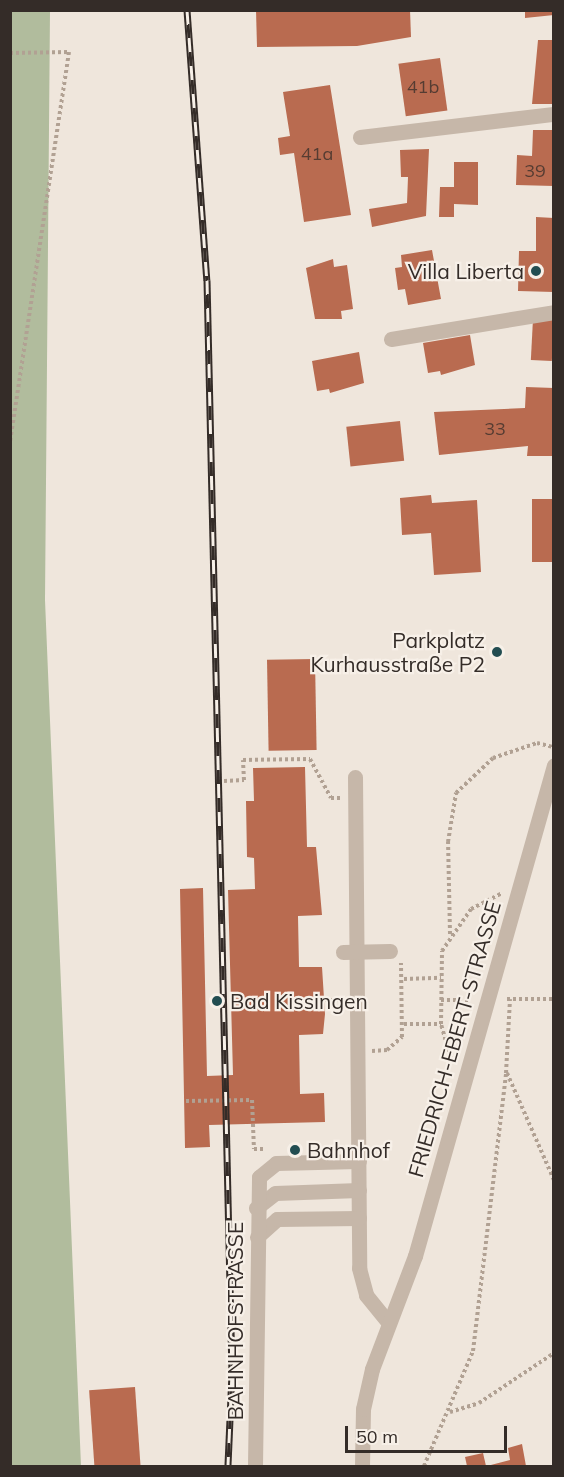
<!DOCTYPE html>
<meta charset="utf-8">
<style>
body{margin:0}
#map{position:relative;width:564px;height:1477px;overflow:hidden;background:#efe6dc;font-family:Mulish,sans-serif}
div>[style]{position:absolute}
.green>*{inset:0;background:#b1bc9d}
.building>*{inset:0;background:#b96b50;transform-origin:0 0}
.path>*{height:4px;margin-top:-2px;transform-origin:0;background:repeating-linear-gradient(90deg,#b1a193 0 3px,transparent 0 6px)}
.minor>*{height:15px;margin:-7.5px;padding:0 7.5px;transform-origin:7.5px;border-radius:7.5px;background:#c6b7a9}
.rail>*{height:7px;margin-top:-3.5px;transform-origin:0;background:repeating-linear-gradient(90deg,#f7f0e8 0 14px,#342c28 0 28px);box-sizing:border-box;border-block:2px solid #342c28}
.dots>*{width:16px;height:16px;translate:-50% -50%;box-sizing:border-box;border:3px solid #f7f0e8;border-radius:50%}
span{translate:-50% -50%;white-space:nowrap;text-align:center;line-height:1.15;-webkit-text-stroke:4.5px #f7f0e8;paint-order:stroke}
.number-label{font-size:18px;color:#553c32}
.number-label span{-webkit-text-stroke-width:0}
.poi-label{font-size:21px;color:#342c28}
.right{translate:-100% -50%;text-align:right}
.left{translate:0 -50%;text-align:left}
.street-label{font-size:21px;color:#342c28}
.frame{position:absolute;inset:0;border:12px solid #342c28;pointer-events:none}
.scale{position:absolute;left:345px;top:1426px;width:162px;height:27px;box-sizing:border-box;border:3px solid #342c28;border-top:0;padding-left:8px;font-size:18px;line-height:21px;white-space:nowrap;color:#342c28;-webkit-text-stroke:4px #f7f0e8;paint-order:stroke}
</style>
<div id="map">
<div class="green">
<div style="clip-path:polygon(10px 11px,50px 11px,45px 600px,81px 1466px,10px 1466px)"></div>
</div>
<div class="building">
<div style="clip-path:polygon(256px 10px,410px 10px,411px 37px,357px 46px,257px 47px)"></div>
<div style="clip-path:polygon(525px 10px,554px 10px,554px 15px,525px 18px)"></div>
<div style="clip-path:polygon(538px 40px,554px 40px,554px 104px,532px 104px)"></div>
<div style="left:440px;top:58px;width:53px;height:42px;rotate:82deg"></div>
<div style="clip-path:polygon(330px 85px,351px 215px,304px 222px,294px 153px,280px 155px,278px 138px,290px 136px,283px 92px)"></div>
<div style="clip-path:polygon(533px 130px,554px 130px,554px 186px,516px 185px,517px 155px,532px 156px)"></div>
<div style="clip-path:polygon(429px 149px,426px 216px,372px 227px,369px 209px,407px 203px,408px 177px,401px 177px,400px 150px)"></div>
<div style="clip-path:polygon(454px 162px,478px 162px,478px 205px,454px 204px,454px 217px,439px 217px,440px 187px,454px 187px)"></div>
<div style="clip-path:polygon(536px 217px,554px 218px,554px 292px,518px 291px,519px 251px,536px 251px)"></div>
<div style="clip-path:polygon(432px 250px,441px 299px,408px 305px,405px 289px,398px 290px,395px 268px,402px 267px,401px 255px)"></div>
<div style="clip-path:polygon(333px 259px,334px 267px,347px 265px,353px 309px,341px 311px,342px 319px,315px 319px,306px 268px)"></div>
<div style="left:533px;top:319px;width:21px;height:41px;rotate:3deg"></div>
<div style="clip-path:polygon(470px 335px,475px 365px,441px 375px,440px 371px,428px 373px,423px 343px)"></div>
<div style="clip-path:polygon(359px 352px,364px 383px,330px 393px,329px 389px,317px 391px,312px 361px)"></div>
<div style="clip-path:polygon(526px 387px,554px 388px,554px 456px,527px 456px,528px 446px,439px 455px,434px 412px,525px 408px)"></div>
<div style="left:400px;top:421px;width:40px;height:54px;rotate:84deg"></div>
<div style="clip-path:polygon(431px 495px,432px 503px,477px 500px,481px 572px,434px 575px,431px 533px,402px 535px,400px 498px)"></div>
<div style="left:532px;top:499px;width:22px;height:63px"></div>
<div style="left:315px;top:659px;width:91px;height:48px;rotate:89deg"></div>
<div style="clip-path:polygon(305px 767px,307px 847px,316px 847px,322px 915px,298px 916px,299px 967px,322px 967px,325px 1014px,323px 1034px,299px 1035px,300px 1094px,324px 1093px,325px 1122px,209px 1125px,210px 1147px,185px 1148px,180px 889px,203px 888px,207px 1076px,233px 1075px,228px 890px,255px 889px,254px 858px,247px 857px,246px 801px,254px 801px,253px 768px)"></div>
<div style="left:135px;top:1387px;width:79px;height:46px;rotate:86deg"></div>
<div style="clip-path:polygon(522px 1444px,526px 1466px,487px 1466px,510px 1460px,508px 1448px)"></div>
<div style="clip-path:polygon(483px 1453px,486px 1466px,467px 1466px,465px 1457px)"></div>
</div>
<div class="path">
<div style="left:10px;top:53px;width:59px;rotate:-1deg"></div>
<div style="left:69px;top:52px;width:396px;rotate:98.6deg"></div>
<div style="left:224px;top:781px;width:20px;rotate:-3deg"></div>
<div style="left:244px;top:780px;width:20px;rotate:-93deg"></div>
<div style="left:243px;top:760px;width:67px;rotate:-0.9deg"></div>
<div style="left:310px;top:759px;width:44px;rotate:61.7deg"></div>
<div style="left:331px;top:798px;width:9px"></div>
<div style="left:450px;top:934px;width:92px;rotate:-91.2deg"></div>
<div style="left:448px;top:842px;width:50px;rotate:-80.7deg"></div>
<div style="left:456px;top:793px;width:51px;rotate:-43.4deg"></div>
<div style="left:493px;top:758px;width:46px;rotate:-18.8deg"></div>
<div style="left:537px;top:743px;width:16px;rotate:14deg"></div>
<div style="left:404px;top:979px;width:37px;rotate:-2deg"></div>
<div style="left:507px;top:999px;width:47px"></div>
<div style="left:325px;top:1000px;width:16px"></div>
<div style="left:441px;top:1000px;width:29px"></div>
<div style="left:404px;top:1024px;width:37px"></div>
<div style="left:372px;top:1051px;width:15px;rotate:-4deg"></div>
<div style="left:387px;top:1050px;width:20px;rotate:-41deg"></div>
<div style="left:402px;top:1037px;width:74px;rotate:-90.8deg"></div>
<div style="left:452px;top:1063px;width:41px;rotate:-105.8deg"></div>
<div style="left:441px;top:1024px;width:73px;rotate:-89.2deg"></div>
<div style="left:442px;top:951px;width:51px;rotate:-55.4deg"></div>
<div style="left:471px;top:909px;width:34px;rotate:-27deg"></div>
<div style="left:507px;top:1073px;width:117px;rotate:66.3deg"></div>
<div style="left:186px;top:1101px;width:66px;rotate:-0.9deg"></div>
<div style="left:252px;top:1100px;width:49px;rotate:87.7deg"></div>
<div style="left:254px;top:1149px;width:11px"></div>
<div style="left:450px;top:1412px;width:30px;rotate:-17deg"></div>
<div style="left:479px;top:1403px;width:90px;rotate:-33.7deg"></div>
<div style="left:424px;top:1466px;width:125px;rotate:-66.9deg"></div>
<div style="left:473px;top:1351px;width:280px;rotate:-83.2deg"></div>
<div style="left:506px;top:1073px;width:74px;rotate:-86.9deg"></div>
</div>
<div class="minor">
<div style="left:360px;top:137px;width:195px;rotate:-6.8deg"></div>
<div style="left:391px;top:339px;width:165px;rotate:-9.4deg"></div>
<div style="left:355px;top:777px;width:491px;rotate:89.5deg"></div>
<div style="left:359px;top:1268px;width:28px;rotate:75deg"></div>
<div style="left:366px;top:1295px;width:33px;rotate:51deg"></div>
<div style="left:343px;top:952px;width:47px;rotate:-1.2deg"></div>
<div style="left:256px;top:1208px;width:24px;rotate:-38deg"></div>
<div style="left:275px;top:1193px;width:84px;rotate:-2deg"></div>
<div style="left:257px;top:1237px;width:27px;rotate:-42deg"></div>
<div style="left:277px;top:1219px;width:82px;rotate:-0.7deg"></div>
<div style="left:255px;top:1466px;width:289px;rotate:-89.2deg"></div>
<div style="left:259px;top:1177px;width:22px;rotate:-39deg"></div>
<div style="left:276px;top:1163px;width:83px;rotate:-1.4deg"></div>
<div style="left:362px;top:1466px;width:57px;rotate:-89deg"></div>
<div style="left:363px;top:1409px;width:41px;rotate:-77.3deg"></div>
<div style="left:372px;top:1369px;width:121px;rotate:-69.2deg"></div>
<div style="left:415px;top:1256px;width:510px;rotate:-74.19deg"></div>
</div>
<div class="rail">
<div style="left:187px;top:10px;width:271px;rotate:85.8deg"></div>
<div style="left:207px;top:280px;width:1093px;rotate:88.69deg"></div>
<div style="left:232px;top:1373px;width:93px;rotate:92.5deg"></div>
</div>
<div class="dots">
<div style="left:536px;top:271px;background:#224d51"></div>
<div style="left:497px;top:652px;background:#224d51"></div>
<div style="left:217px;top:1001px;background:#224d51"></div>
<div style="left:295px;top:1150px;background:#224d51"></div>
</div>
<div class="number-label">
<span style="left:423px;top:87px">41b</span>
<span style="left:317px;top:154px">41a</span>
<span style="left:535px;top:171px">39</span>
<span style="left:495px;top:429px">33</span>
</div>
<div class="poi-label">
<span class="right" style="left:524px;top:271px">Villa Liberta</span>
<span class="right" style="left:485px;top:652px">Parkplatz<br>Kurhausstraße P2</span>
<span class="left" style="left:230px;top:1001px">Bad Kissingen</span>
<span class="left" style="left:307px;top:1150px">Bahnhof</span>
</div>
<div class="street-label">
<span style="left:454px;top:1039px;rotate:-74deg">FRIEDRICH-EBERT-STRASSE</span>
<span style="left:235px;top:1321px;rotate:-90deg">BAHNHOFSTRASSE</span>
</div>
<div class="frame"></div>
<div class="scale">50 m</div>
</div>
